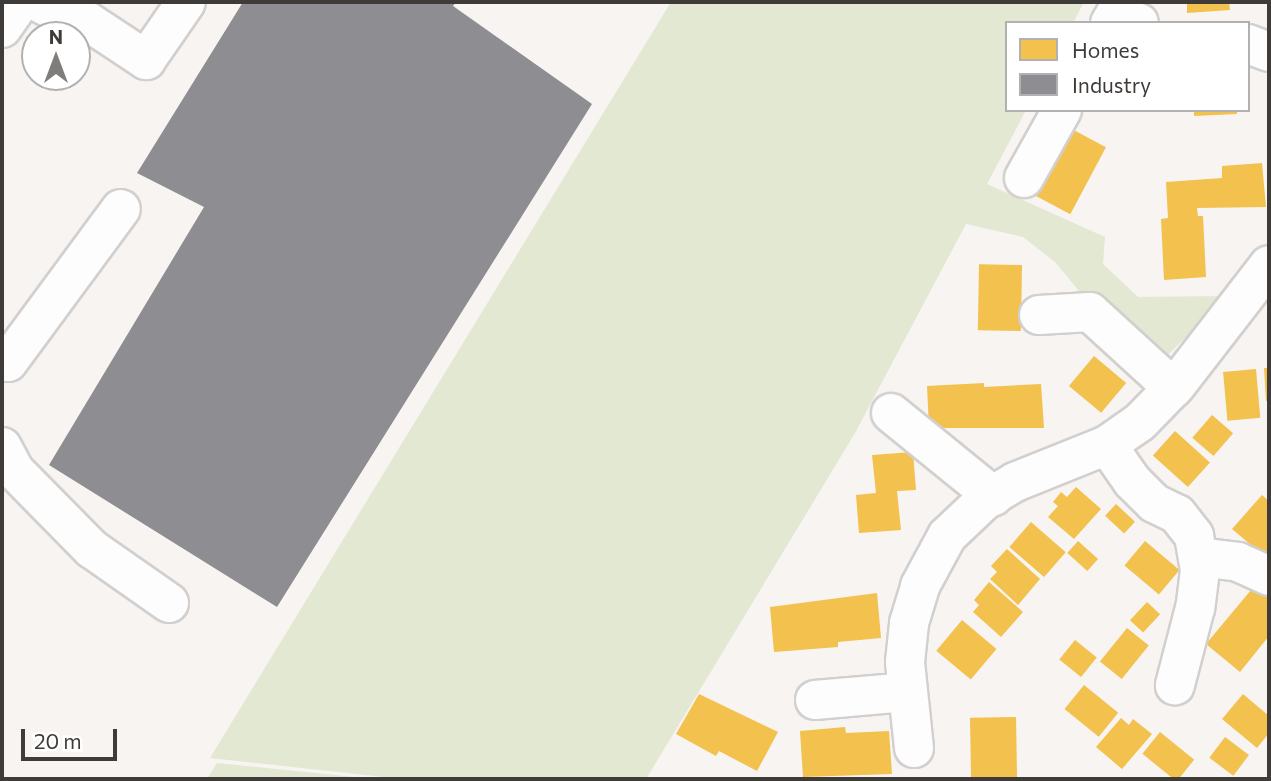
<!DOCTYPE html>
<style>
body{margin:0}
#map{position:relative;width:1271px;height:781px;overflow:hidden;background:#f7f4f1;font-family:Commissioner,sans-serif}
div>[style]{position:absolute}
.green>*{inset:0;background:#e2e8d1}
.homes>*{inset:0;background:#f2c14e;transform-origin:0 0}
.industry>*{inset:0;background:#8d8d92}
.roads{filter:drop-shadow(2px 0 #d2d0ce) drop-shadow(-2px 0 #d2d0ce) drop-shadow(0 2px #d2d0ce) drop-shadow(0 -2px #d2d0ce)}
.minor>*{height:38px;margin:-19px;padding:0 19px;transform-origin:19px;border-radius:19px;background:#fefdfd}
span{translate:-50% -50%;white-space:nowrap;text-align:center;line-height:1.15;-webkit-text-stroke:7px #fff;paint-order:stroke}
.frame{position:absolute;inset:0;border:4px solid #3e3b39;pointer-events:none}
.legend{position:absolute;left:1005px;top:21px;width:245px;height:91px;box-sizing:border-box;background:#fff;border:2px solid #b2b1b0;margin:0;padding:9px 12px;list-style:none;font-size:21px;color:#3e3b39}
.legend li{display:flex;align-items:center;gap:14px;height:35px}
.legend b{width:35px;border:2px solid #b2b1b0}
.north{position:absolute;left:21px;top:21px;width:70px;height:70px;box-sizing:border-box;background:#fff;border:2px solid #b2b1b0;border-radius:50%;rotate:0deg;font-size:19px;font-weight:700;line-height:28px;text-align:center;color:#3e3b39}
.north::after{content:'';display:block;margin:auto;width:24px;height:32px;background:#7f7c79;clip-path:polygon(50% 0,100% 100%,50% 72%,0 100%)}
.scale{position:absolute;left:21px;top:729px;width:96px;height:32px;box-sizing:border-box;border:4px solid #3e3b39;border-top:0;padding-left:9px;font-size:21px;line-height:24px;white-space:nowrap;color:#3e3b39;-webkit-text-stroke:5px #fff;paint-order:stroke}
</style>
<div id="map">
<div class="green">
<div style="clip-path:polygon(671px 2px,1084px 2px,1073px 23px,1007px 23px,1007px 110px,1026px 110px,987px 184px,1105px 237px,1103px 264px,1138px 297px,1227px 296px,1159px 364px,1089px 303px,1055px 262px,1023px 237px,966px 224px,855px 433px,646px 779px,402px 779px,210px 758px)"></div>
<div style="clip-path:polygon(217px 763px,375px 779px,207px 779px)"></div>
</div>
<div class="homes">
<div style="clip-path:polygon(1187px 2px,1229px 2px,1230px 10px,1187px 13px)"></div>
<div style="clip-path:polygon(1194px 110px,1237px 110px,1237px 114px,1194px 116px)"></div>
<div style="left:1068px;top:127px;width:43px;height:76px;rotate:28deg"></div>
<div style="clip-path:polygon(1262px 163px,1266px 207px,1197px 208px,1198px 216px,1203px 216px,1206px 277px,1164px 280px,1161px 219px,1168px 218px,1166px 182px,1222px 178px,1222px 166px)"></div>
<div style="left:1022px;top:265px;width:66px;height:43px;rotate:91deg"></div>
<div style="left:1094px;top:356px;width:42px;height:39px;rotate:40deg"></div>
<div style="clip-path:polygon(1264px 368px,1269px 368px,1269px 401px,1266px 401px)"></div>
<div style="left:1256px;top:369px;width:49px;height:33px;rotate:85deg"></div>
<div style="clip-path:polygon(984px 383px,984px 387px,1041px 384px,1044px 428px,929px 428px,927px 386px)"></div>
<div style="left:1212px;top:415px;width:28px;height:30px;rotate:41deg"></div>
<div style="left:1175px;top:431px;width:47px;height:33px;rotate:42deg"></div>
<div style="clip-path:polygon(913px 452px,916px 490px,897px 491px,901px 530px,859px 533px,856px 495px,876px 493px,872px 455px)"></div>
<div style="clip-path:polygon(1076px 487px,1101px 509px,1074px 539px,1048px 517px,1058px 506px,1053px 502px,1061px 492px,1067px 497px)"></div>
<div style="clip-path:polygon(1262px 495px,1269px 501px,1269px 560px,1232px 529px)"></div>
<div style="left:1116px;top:504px;width:26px;height:16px;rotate:43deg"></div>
<div style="left:1031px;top:522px;width:46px;height:33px;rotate:41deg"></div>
<div style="left:1078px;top:541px;width:27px;height:16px;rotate:42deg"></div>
<div style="left:1145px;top:541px;width:45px;height:32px;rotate:40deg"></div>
<div style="clip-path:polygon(1007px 549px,1040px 579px,1018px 605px,990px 579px,997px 572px,991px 566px)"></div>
<div style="clip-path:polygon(989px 582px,1023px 612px,1001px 637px,973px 612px,979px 605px,974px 600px)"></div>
<div style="clip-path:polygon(1256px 584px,1269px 596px,1269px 636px,1240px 672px,1206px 644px)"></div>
<div style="clip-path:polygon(877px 593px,881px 638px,838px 642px,838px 647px,774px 652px,770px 607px)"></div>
<div style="left:1147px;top:602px;width:18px;height:25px;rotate:43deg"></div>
<div style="left:962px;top:620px;width:45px;height:40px;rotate:40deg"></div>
<div style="left:1127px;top:628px;width:28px;height:43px;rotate:39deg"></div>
<div style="left:1075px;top:640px;width:28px;height:25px;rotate:39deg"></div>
<div style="left:1084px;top:685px;width:44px;height:31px;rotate:39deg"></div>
<div style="clip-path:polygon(699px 694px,778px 732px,757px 771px,719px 751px,716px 756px,676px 734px)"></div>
<div style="clip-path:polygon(1243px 694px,1269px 716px,1269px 733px,1257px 748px,1222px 719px)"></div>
<div style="left:1016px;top:717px;width:62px;height:46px;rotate:89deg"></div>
<div style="clip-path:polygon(1121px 718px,1129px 725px,1133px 719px,1152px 734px,1122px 769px,1096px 747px)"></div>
<div style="clip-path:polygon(845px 727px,846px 733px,889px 731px,892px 774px,803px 777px,800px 731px)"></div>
<div style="left:1160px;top:732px;width:44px;height:28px;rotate:39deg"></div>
<div style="left:1225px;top:737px;width:30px;height:26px;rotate:37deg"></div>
</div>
<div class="industry">
<div style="clip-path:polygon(243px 2px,456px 2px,453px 6px,592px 104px,277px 607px,49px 465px,204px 207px,137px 173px)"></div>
</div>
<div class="roads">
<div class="minor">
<div style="left:38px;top:2px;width:43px;rotate:27.8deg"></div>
<div style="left:76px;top:22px;width:11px;rotate:-5deg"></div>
<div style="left:87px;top:21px;width:71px;rotate:33.5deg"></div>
<div style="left:146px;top:60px;width:70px;rotate:-55.4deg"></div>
<div style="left:1110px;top:23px;width:9px;rotate:-58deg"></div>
<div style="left:1115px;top:15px;width:25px;rotate:18deg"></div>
<div style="left:2px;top:28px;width:32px;rotate:-55deg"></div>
<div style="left:1248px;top:44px;width:22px;rotate:21deg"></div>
<div style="left:1024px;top:178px;width:78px;rotate:-60.8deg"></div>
<div style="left:1039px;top:315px;width:51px;rotate:-3.4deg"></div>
<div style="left:1090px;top:312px;width:113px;rotate:42.5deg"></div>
<div style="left:2px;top:361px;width:6px;rotate:9deg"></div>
<div style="left:8px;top:362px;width:190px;rotate:-53.6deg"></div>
<div style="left:891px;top:413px;width:132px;rotate:39.1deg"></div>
<div style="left:1107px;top:445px;width:44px;rotate:55.2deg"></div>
<div style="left:1132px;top:481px;width:31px;rotate:45deg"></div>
<div style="left:1154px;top:503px;width:25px;rotate:26deg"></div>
<div style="left:1177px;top:514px;width:28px;rotate:52deg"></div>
<div style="left:1194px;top:536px;width:35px;rotate:80deg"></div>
<div style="left:1200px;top:570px;width:38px;rotate:97deg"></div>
<div style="left:1195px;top:608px;width:80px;rotate:104.6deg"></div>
<div style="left:2px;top:447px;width:26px;rotate:62deg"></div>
<div style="left:14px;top:470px;width:111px;rotate:45.4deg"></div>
<div style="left:92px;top:549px;width:94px;rotate:35deg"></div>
<div style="left:1199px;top:557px;width:39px;rotate:7deg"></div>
<div style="left:1238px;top:562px;width:34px;rotate:24deg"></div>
<div style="left:815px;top:700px;width:91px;rotate:-5deg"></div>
<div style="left:914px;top:748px;width:86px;rotate:-96deg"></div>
<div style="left:905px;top:662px;width:39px;rotate:-84deg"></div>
<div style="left:909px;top:623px;width:39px;rotate:-73deg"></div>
<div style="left:920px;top:586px;width:57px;rotate:-61.6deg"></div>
<div style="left:947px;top:536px;width:52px;rotate:-43.5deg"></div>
<div style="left:985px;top:500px;width:35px;rotate:-31deg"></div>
<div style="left:1015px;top:482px;width:99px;rotate:-21.9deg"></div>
<div style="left:1107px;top:445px;width:40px;rotate:-34.9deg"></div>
<div style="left:1140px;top:422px;width:53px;rotate:-45.8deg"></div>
<div style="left:1177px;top:384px;width:150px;rotate:-52.3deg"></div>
</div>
</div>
<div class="frame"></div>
<ul class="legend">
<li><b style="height:19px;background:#f2c14e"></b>Homes</li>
<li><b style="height:19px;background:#8d8d92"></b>Industry</li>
</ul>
<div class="north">N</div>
<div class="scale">20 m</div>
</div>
